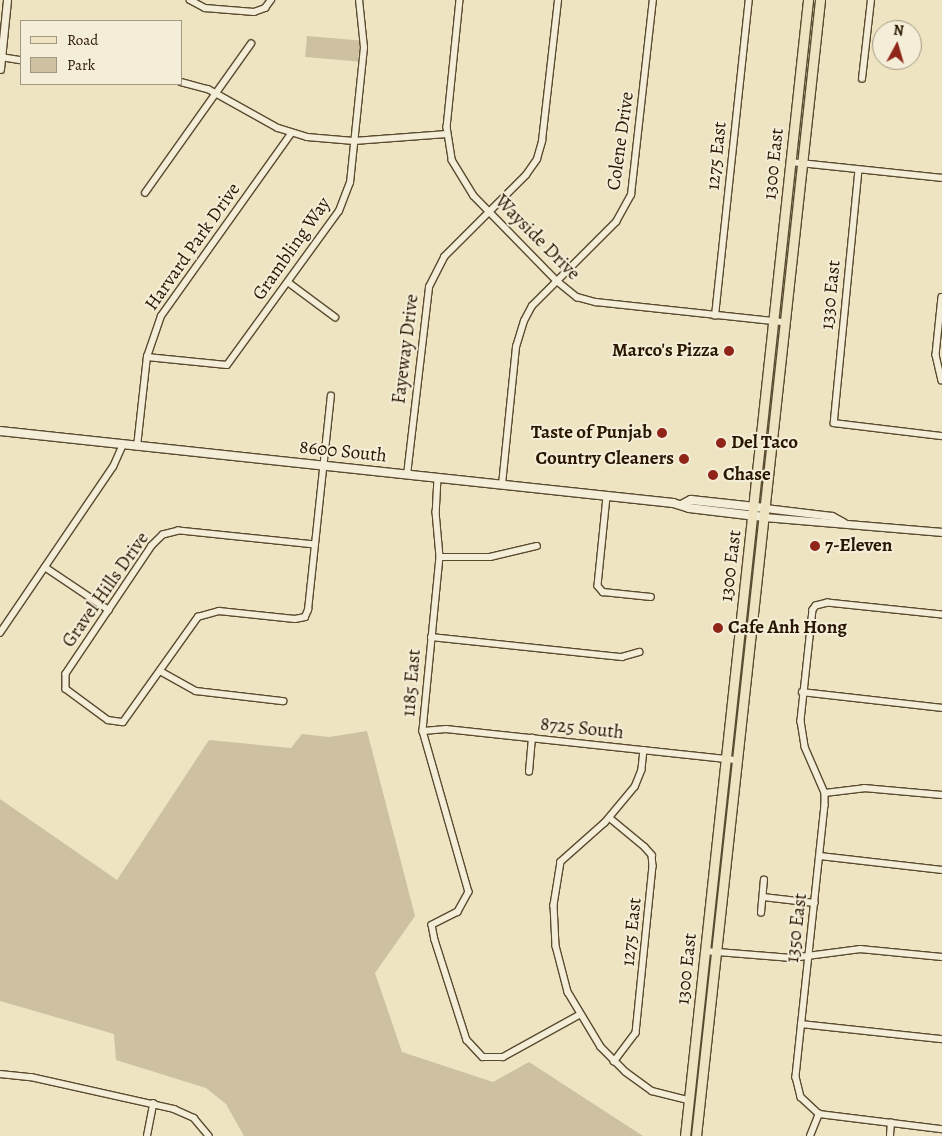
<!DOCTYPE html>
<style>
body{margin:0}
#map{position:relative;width:942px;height:1136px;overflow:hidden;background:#eee4c2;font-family:Alegreya,serif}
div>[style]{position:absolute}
.green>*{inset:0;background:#cdc1a1;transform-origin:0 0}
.roads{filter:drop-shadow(1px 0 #5a4a30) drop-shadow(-1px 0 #5a4a30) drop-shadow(0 1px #5a4a30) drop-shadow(0 -1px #5a4a30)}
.minor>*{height:5.5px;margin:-2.75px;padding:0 2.75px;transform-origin:2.75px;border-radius:2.75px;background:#f4edd7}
.tertiary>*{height:7px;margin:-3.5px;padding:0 3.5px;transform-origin:3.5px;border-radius:3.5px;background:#f4edd7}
.secondary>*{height:8px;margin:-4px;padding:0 4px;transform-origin:4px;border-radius:4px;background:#f4edd7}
.primary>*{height:9px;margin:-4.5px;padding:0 4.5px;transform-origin:4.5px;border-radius:4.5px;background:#eee4c2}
.dots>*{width:14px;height:14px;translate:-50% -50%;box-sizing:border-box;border:2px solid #f4edd7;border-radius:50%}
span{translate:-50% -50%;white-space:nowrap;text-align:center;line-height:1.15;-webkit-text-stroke:4px #f4edd7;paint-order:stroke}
.street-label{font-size:19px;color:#291600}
.poi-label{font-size:19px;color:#291600;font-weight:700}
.right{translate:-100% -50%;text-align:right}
.left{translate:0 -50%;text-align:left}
.legend{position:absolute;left:20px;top:20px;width:162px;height:65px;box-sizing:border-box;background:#f4edd7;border:1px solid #a39781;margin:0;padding:6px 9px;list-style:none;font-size:15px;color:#291600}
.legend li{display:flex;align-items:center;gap:10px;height:25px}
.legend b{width:25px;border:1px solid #a39781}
.north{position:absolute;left:872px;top:20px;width:50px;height:50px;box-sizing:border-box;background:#f4edd7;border:1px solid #a39781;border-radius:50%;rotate:6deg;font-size:14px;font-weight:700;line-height:20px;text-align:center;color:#291600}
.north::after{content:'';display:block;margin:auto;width:18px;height:22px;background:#8f2418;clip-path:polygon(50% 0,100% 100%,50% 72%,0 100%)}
</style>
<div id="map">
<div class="green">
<div style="left:307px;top:36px;width:53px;height:21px;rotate:5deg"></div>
<div style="clip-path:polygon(367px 731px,415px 916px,375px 973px,402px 1052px,493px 1082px,529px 1062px,643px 1136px,244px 1136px,226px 1104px,206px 1088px,116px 1060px,114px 1034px,0 1001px,0 799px,117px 880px,209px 740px,291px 748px,302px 734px,329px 737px)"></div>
</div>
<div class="roads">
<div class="minor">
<div style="left:190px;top:0;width:17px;rotate:28deg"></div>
<div style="left:205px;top:8px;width:49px;rotate:4.7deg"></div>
<div style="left:254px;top:12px;width:12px;rotate:-20deg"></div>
<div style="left:265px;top:8px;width:10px;rotate:-53deg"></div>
<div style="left:460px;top:0;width:128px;rotate:95.8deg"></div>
<div style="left:447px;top:127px;width:33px;rotate:81deg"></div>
<div style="left:452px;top:160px;width:42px;rotate:58.6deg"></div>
<div style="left:474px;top:196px;width:119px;rotate:45.7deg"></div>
<div style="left:557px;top:281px;width:26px;rotate:39deg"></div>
<div style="left:577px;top:297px;width:20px;rotate:15deg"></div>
<div style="left:596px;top:302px;width:189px;rotate:6.1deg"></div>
<div style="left:1px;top:57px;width:20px;rotate:9deg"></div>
<div style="left:862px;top:79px;width:80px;rotate:-83.5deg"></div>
<div style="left:181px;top:82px;width:28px;rotate:15deg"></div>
<div style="left:208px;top:89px;width:80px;rotate:29.1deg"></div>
<div style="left:278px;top:128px;width:30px;rotate:17deg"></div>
<div style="left:307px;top:137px;width:47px;rotate:4.9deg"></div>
<div style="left:354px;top:141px;width:93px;rotate:-4.3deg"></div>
<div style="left:791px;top:162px;width:152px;rotate:6deg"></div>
<div style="left:859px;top:170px;width:254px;rotate:95.6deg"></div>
<div style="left:834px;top:423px;width:109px;rotate:6.9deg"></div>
<div style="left:145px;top:193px;width:183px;rotate:-54.6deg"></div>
<div style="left:288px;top:282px;width:59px;rotate:36.7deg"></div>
<div style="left:942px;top:297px;width:58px;rotate:95.9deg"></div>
<div style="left:936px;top:355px;width:26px;rotate:77deg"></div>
<div style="left:715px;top:316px;width:318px;rotate:-83.9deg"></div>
<div style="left:147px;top:357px;width:80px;rotate:5.7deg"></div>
<div style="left:227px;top:365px;width:190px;rotate:-54deg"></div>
<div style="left:339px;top:211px;width:30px;rotate:-69deg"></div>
<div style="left:350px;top:183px;width:136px;rotate:-84.1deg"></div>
<div style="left:364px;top:48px;width:48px;rotate:-95.9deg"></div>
<div style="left:137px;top:447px;width:91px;rotate:-83.7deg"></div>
<div style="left:147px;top:357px;width:43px;rotate:-71.1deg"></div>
<div style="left:161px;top:316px;width:224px;rotate:-54.5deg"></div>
<div style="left:407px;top:475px;width:189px;rotate:-83.3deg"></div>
<div style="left:429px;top:287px;width:34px;rotate:-63deg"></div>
<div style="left:444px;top:257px;width:116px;rotate:-45deg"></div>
<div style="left:526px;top:175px;width:19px;rotate:-55deg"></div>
<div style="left:537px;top:159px;width:19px;rotate:-74deg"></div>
<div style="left:542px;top:141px;width:142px;rotate:-83.5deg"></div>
<div style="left:438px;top:478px;width:34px;rotate:93deg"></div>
<div style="left:436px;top:512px;width:45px;rotate:84.9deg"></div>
<div style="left:440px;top:557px;width:175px;rotate:95.6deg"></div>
<div style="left:423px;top:731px;width:167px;rotate:74.1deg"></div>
<div style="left:469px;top:892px;width:23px;rotate:119deg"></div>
<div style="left:458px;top:912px;width:29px;rotate:153deg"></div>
<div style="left:432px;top:925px;width:15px;rotate:79deg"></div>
<div style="left:435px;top:940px;width:105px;rotate:72.3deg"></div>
<div style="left:467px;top:1040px;width:23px;rotate:47deg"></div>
<div style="left:483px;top:1057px;width:20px"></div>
<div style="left:503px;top:1057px;width:87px;rotate:-28.9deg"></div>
<div style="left:502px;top:485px;width:139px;rotate:-84.2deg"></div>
<div style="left:516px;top:347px;width:27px;rotate:-73deg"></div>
<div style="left:524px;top:321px;width:17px;rotate:-62deg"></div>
<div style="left:532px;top:306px;width:119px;rotate:-45deg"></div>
<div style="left:616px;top:222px;width:31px;rotate:-61deg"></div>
<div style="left:631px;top:195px;width:196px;rotate:-83.6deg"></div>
<div style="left:607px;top:497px;width:89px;rotate:95.8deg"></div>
<div style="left:598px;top:586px;width:8px;rotate:50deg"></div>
<div style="left:603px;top:592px;width:48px;rotate:5.9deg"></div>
<div style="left:315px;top:545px;width:137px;rotate:-174.1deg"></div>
<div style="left:179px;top:531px;width:16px;rotate:166deg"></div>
<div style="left:163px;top:535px;width:16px;rotate:135deg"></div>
<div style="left:152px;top:546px;width:154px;rotate:123.9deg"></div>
<div style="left:66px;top:674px;width:15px;rotate:90deg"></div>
<div style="left:66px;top:689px;width:52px;rotate:36.4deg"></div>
<div style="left:108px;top:720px;width:15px;rotate:8deg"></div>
<div style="left:123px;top:722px;width:129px;rotate:-54.5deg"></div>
<div style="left:198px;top:617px;width:22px;rotate:-16deg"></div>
<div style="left:219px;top:611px;width:76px;rotate:6deg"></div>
<div style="left:295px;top:619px;width:10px;rotate:-11deg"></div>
<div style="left:305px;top:617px;width:8px;rotate:-67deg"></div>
<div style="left:308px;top:610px;width:215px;rotate:-83.9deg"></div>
<div style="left:440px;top:557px;width:50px"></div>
<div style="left:490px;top:557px;width:48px;rotate:-13.2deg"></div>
<div style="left:45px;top:567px;width:77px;rotate:33.9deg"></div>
<div style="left:942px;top:615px;width:115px;rotate:-174deg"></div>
<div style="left:828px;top:603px;width:12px;rotate:166deg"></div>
<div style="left:816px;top:606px;width:5px;rotate:127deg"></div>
<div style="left:813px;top:610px;width:112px;rotate:96.2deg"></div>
<div style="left:801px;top:721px;width:26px;rotate:81deg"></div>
<div style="left:805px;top:747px;width:50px;rotate:66.5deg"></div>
<div style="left:825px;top:793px;width:12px;rotate:90deg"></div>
<div style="left:825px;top:805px;width:274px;rotate:96.1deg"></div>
<div style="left:796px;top:1077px;width:21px;rotate:76deg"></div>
<div style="left:801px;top:1097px;width:25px;rotate:43deg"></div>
<div style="left:819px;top:1114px;width:124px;rotate:7deg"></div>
<div style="left:0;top:633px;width:201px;rotate:-55.8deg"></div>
<div style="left:113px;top:467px;width:24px;rotate:-66deg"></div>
<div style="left:431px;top:637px;width:192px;rotate:6deg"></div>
<div style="left:622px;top:657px;width:18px;rotate:-16deg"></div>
<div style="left:160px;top:671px;width:41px;rotate:29.1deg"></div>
<div style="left:196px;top:691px;width:88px;rotate:6.6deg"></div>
<div style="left:802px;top:692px;width:141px;rotate:6.5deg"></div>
<div style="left:423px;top:731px;width:23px;rotate:-5deg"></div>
<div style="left:446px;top:729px;width:293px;rotate:6.1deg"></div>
<div style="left:644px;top:750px;width:20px;rotate:96deg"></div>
<div style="left:642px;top:770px;width:18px;rotate:112deg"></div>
<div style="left:635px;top:787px;width:47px;rotate:129.8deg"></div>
<div style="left:605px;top:823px;width:59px;rotate:138.4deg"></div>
<div style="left:561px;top:862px;width:44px;rotate:99.2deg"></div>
<div style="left:554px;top:905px;width:41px;rotate:87.2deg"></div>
<div style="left:556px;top:946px;width:48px;rotate:75.4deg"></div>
<div style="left:568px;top:992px;width:64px;rotate:59deg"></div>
<div style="left:601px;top:1047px;width:35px;rotate:45deg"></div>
<div style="left:626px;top:1072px;width:32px;rotate:36deg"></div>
<div style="left:652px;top:1091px;width:37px;rotate:14deg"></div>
<div style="left:529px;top:772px;width:34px;rotate:-85deg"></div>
<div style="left:825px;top:793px;width:39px;rotate:-7deg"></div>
<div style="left:864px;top:788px;width:78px;rotate:5.1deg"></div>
<div style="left:610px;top:818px;width:45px;rotate:39.6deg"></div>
<div style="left:645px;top:847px;width:11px;rotate:49deg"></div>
<div style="left:652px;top:855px;width:11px;rotate:85deg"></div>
<div style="left:653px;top:866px;width:168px;rotate:95.8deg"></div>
<div style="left:636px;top:1033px;width:36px;rotate:127deg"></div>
<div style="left:820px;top:856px;width:123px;rotate:6.5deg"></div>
<div style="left:763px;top:897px;width:52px;rotate:6.6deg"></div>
<div style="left:761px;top:913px;width:33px;rotate:-85deg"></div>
<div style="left:705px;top:951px;width:87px;rotate:4.6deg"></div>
<div style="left:792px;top:958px;width:69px;rotate:-7.5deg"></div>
<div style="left:860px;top:949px;width:82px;rotate:5.6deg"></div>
<div style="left:801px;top:1024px;width:142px;rotate:6.1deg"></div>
<div style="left:0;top:1074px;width:31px;rotate:6deg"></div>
<div style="left:31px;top:1077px;width:147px;rotate:12.6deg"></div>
<div style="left:174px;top:1109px;width:22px;rotate:24deg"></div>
<div style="left:194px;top:1118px;width:23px;rotate:50deg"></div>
<div style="left:147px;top:1136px;width:33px;rotate:-79deg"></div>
<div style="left:810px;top:1136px;width:24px;rotate:-68deg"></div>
<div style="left:890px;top:1136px;width:13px;rotate:-86deg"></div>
</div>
<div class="tertiary">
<div style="left:0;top:69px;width:69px;rotate:-84.2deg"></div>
<div style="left:765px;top:508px;width:67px;rotate:6.8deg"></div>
<div style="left:832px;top:516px;width:13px;rotate:29deg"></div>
<div style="left:764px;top:517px;width:179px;rotate:4.8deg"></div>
</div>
<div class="secondary">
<div style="left:0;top:431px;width:677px;rotate:6.11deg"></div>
<div style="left:673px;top:503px;width:17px;rotate:17deg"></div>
<div style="left:689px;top:508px;width:76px;rotate:6.8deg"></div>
<div style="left:683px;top:504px;width:9px;rotate:-27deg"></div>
<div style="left:691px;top:500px;width:74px;rotate:6.2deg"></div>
</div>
<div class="primary">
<div style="left:685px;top:1136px;width:1143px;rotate:-83.82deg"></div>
<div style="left:696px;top:1136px;width:1143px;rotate:-83.77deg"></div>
</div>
</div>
<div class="dots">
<div style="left:729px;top:351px;background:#8f2418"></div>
<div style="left:662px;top:433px;background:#8f2418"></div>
<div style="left:721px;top:443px;background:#8f2418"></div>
<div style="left:684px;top:459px;background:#8f2418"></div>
<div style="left:713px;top:475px;background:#8f2418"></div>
<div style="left:815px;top:546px;background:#8f2418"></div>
<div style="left:718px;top:628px;background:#8f2418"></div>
</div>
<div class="street-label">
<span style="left:621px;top:141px;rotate:-82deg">Colene Drive</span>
<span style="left:717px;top:156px;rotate:-84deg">1275 East</span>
<span style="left:774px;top:164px;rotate:-84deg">1300 East</span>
<span style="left:537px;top:238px;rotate:45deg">Wayside Drive</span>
<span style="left:193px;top:247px;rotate:-55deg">Harvard Park Drive</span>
<span style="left:292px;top:249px;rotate:-55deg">Grambling Way</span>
<span style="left:831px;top:295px;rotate:-84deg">1330 East</span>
<span style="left:406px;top:349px;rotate:-83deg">Fayeway Drive</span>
<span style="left:343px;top:452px;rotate:6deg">8600 South</span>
<span style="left:731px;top:566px;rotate:-83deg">1300 East</span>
<span style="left:106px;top:590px;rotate:-55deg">Gravel Hills Drive</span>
<span style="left:412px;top:683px;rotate:-85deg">1185 East</span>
<span style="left:582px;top:729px;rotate:6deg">8725 South</span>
<span style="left:797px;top:928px;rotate:-83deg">1350 East</span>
<span style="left:632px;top:932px;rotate:-84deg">1275 East</span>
<span style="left:687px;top:969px;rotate:-84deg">1300 East</span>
</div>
<div class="poi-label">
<span class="right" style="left:719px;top:351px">Marco's Pizza</span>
<span class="right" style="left:652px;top:433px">Taste of Punjab</span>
<span class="left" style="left:731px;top:443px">Del Taco</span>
<span class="right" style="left:674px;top:459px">Country Cleaners</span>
<span class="left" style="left:723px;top:475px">Chase</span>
<span class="left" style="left:825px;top:546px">7-Eleven</span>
<span class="left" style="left:728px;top:628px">Cafe Anh Hong</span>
</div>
<ul class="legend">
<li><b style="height:6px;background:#eee4c2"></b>Road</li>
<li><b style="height:14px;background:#cdc1a1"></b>Park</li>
</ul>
<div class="north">N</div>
</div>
